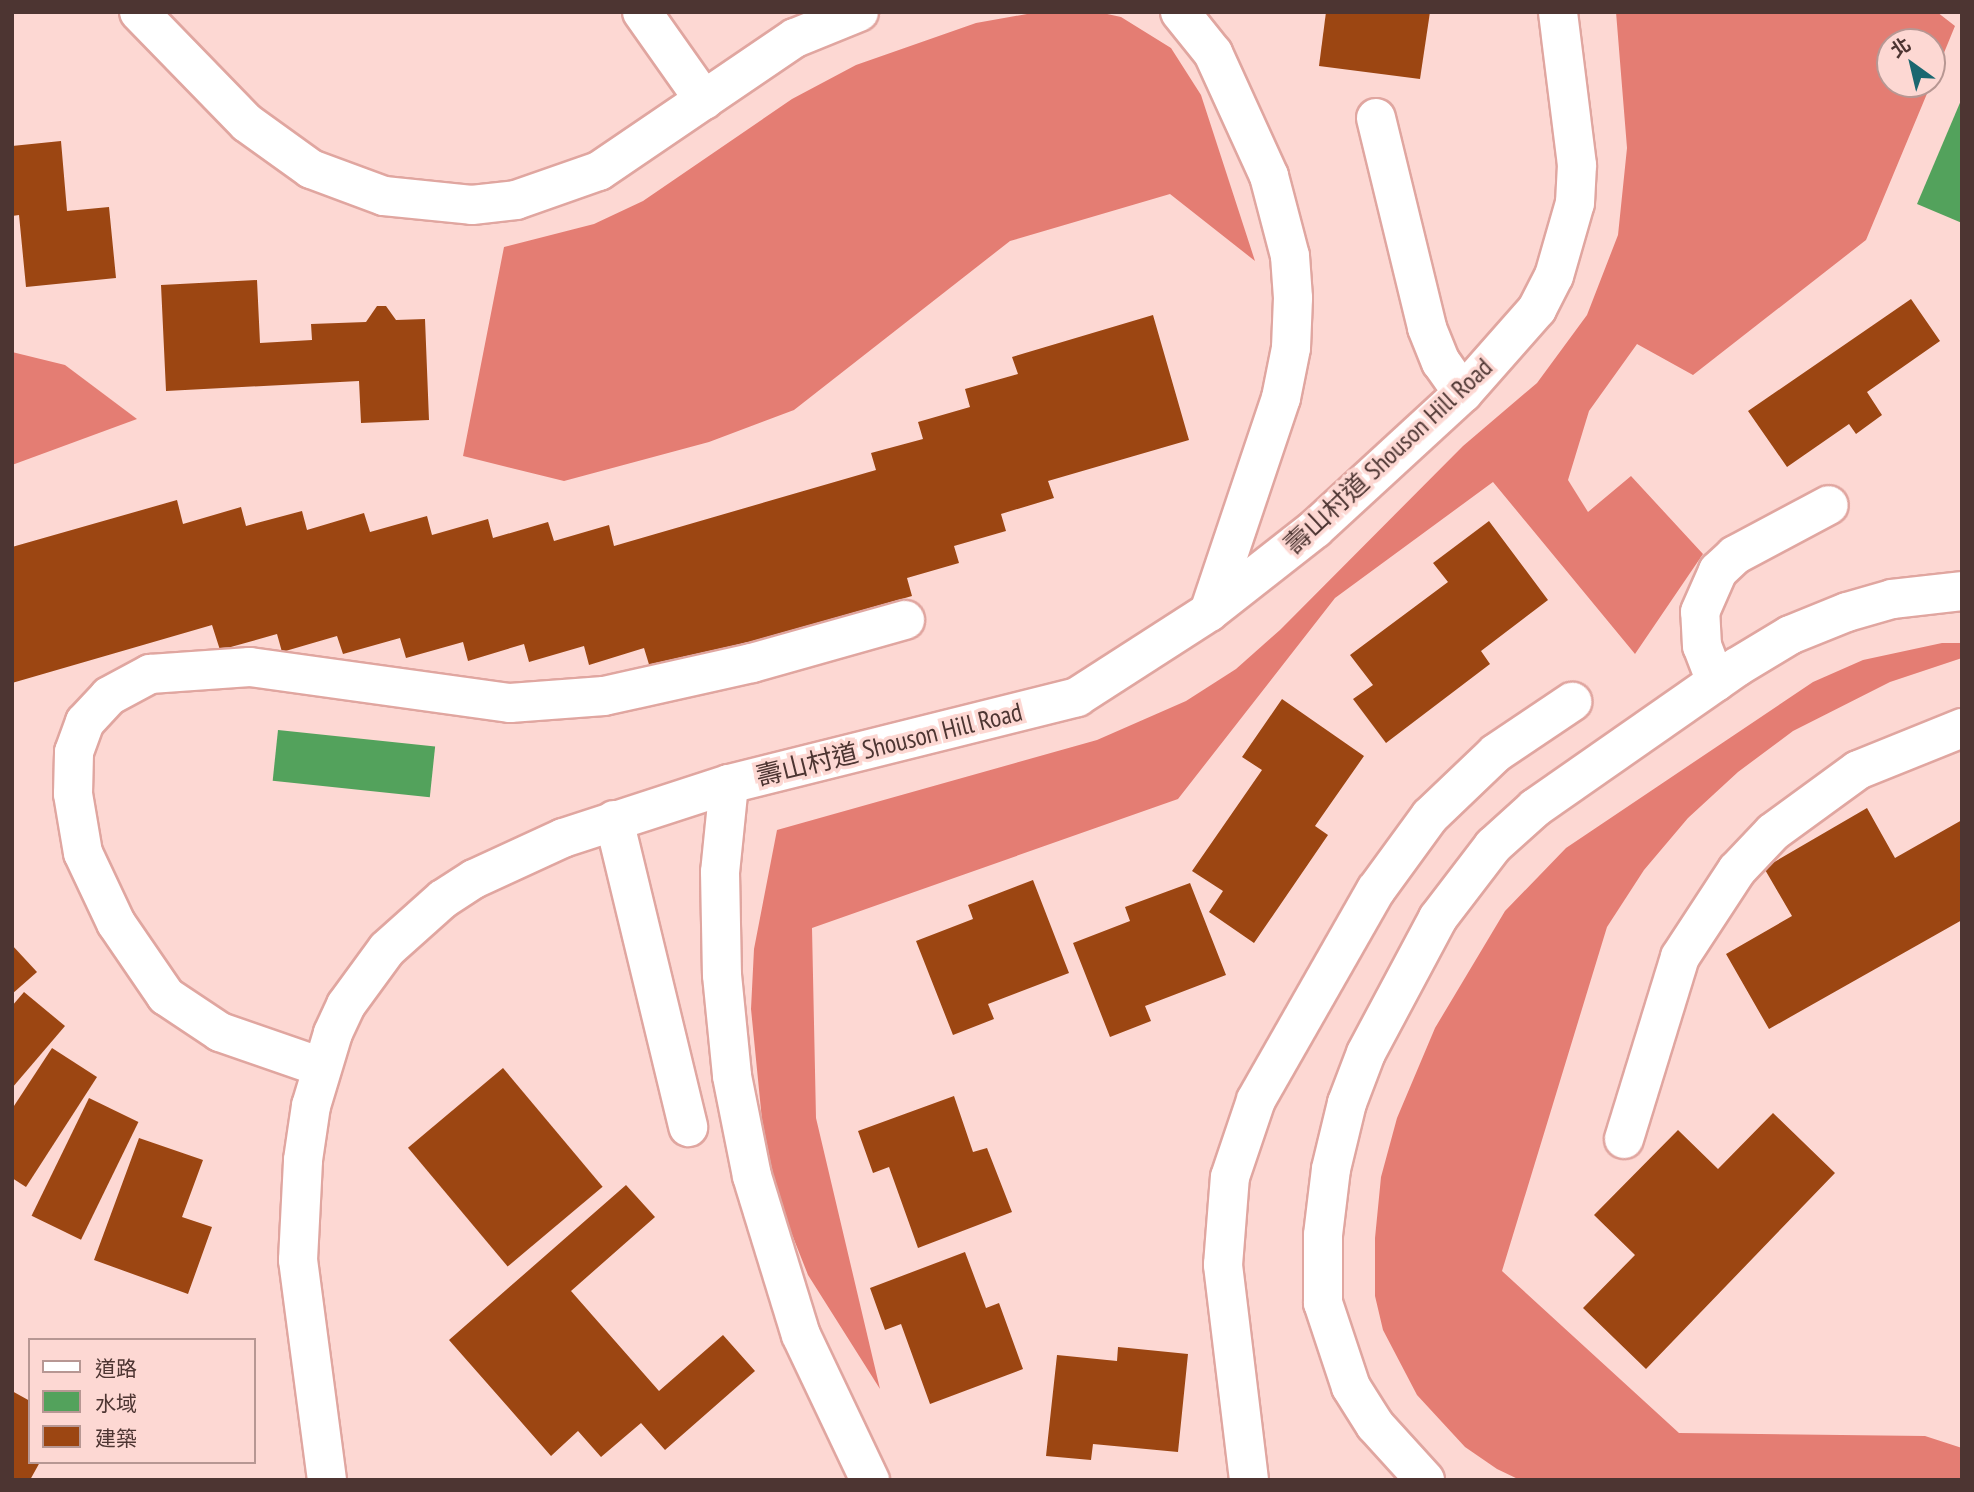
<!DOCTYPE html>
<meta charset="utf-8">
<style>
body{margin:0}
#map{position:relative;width:1974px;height:1492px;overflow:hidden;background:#fdd8d3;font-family:"PT Sans Narrow","Noto Sans TC",sans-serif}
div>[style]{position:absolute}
.forest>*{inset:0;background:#e47d73}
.water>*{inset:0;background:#53a25c;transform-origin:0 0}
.building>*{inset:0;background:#9c4612;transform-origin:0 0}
.roads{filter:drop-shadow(2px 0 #e0a6a0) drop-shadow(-2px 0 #e0a6a0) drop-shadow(0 2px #e0a6a0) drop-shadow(0 -2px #e0a6a0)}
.minor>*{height:38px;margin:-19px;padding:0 19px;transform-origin:19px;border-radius:19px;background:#fff}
span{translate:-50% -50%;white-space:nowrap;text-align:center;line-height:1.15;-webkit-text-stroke:7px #fdd8d3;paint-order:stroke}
.street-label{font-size:26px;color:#4d3532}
.frame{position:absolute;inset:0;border:14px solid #4d3532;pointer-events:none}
.legend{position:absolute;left:28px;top:1338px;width:228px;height:126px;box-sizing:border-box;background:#fdd8d3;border:2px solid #b79793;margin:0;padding:9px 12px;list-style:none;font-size:21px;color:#4d3532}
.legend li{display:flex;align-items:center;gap:14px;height:35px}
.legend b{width:35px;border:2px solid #b79793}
.north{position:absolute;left:1876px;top:28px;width:70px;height:70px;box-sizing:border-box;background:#fdd8d3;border:2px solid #b79793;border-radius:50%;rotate:326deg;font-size:19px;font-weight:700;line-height:28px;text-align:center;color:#4d3532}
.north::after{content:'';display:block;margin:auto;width:24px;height:32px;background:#1b6770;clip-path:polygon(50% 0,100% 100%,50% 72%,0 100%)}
</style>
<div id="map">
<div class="forest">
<div style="clip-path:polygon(1038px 12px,1098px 12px,1121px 17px,1171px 48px,1201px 95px,1255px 261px,1170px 194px,1010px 241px,794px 410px,709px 442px,564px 481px,463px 456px,504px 247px,594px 224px,643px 201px,792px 99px,856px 65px,976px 23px)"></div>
<div style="clip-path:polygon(1616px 12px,1937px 12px,1955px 26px,1932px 82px,1932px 42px,1890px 42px,1890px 84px,1931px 84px,1866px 240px,1693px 375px,1637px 344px,1589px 411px,1568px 480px,1588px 512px,1631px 476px,1703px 554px,1635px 654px,1493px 482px,1335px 598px,1178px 799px,812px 928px,816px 1118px,880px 1389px,808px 1275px,782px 1209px,764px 1140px,751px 1009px,754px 949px,777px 830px,1097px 740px,1186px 701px,1236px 669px,1280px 630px,1463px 446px,1537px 383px,1587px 315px,1618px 235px,1627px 148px)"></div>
<div style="clip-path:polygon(12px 352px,65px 365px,137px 419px,12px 465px)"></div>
<div style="clip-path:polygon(1942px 643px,1962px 643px,1962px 658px,1890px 682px,1793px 731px,1738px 772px,1688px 818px,1644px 870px,1607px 927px,1502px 1271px,1679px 1433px,1925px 1436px,1962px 1448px,1962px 1480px,1520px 1480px,1497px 1469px,1465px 1447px,1417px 1395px,1383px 1330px,1375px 1296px,1375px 1238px,1381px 1177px,1397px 1118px,1435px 1028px,1505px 911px,1566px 848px,1813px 682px,1863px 660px)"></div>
</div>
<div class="water">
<div style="clip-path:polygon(1962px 98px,1962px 223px,1917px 204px)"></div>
<div style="left:278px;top:730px;width:158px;height:51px;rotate:6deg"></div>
</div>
<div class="building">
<div style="clip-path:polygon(1326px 12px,1430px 12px,1420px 79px,1319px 66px)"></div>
<div style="clip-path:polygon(61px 141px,67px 211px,109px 207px,116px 278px,26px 287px,19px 215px,12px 216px,12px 146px)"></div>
<div style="clip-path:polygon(257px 280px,260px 343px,312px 340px,311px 324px,366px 322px,377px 306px,386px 306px,396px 320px,425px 319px,429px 420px,361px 423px,359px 381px,166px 391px,161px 285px)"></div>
<div style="clip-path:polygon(1911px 299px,1940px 341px,1867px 392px,1882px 415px,1856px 434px,1849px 424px,1787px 467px,1748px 411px)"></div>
<div style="clip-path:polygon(1153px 315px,1189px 440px,1048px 481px,1054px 498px,1001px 514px,1006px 531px,954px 546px,959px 563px,907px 578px,912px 596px,651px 671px,644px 648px,589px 665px,584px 646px,529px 662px,524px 644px,468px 661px,463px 642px,406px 658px,400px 638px,343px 654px,337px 636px,282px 652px,277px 634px,220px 650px,212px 625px,12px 683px,12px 547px,177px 500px,183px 524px,241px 507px,246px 526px,302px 511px,307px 530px,364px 513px,370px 532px,427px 516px,432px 535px,488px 519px,493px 538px,548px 522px,554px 541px,609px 525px,614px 546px,876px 470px,871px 453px,923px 439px,918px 422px,970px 407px,965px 389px,1018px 374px,1012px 357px)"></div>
<div style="clip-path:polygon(1489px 521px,1548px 600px,1481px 651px,1490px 664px,1386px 743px,1353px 699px,1373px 685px,1350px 655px,1448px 582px,1433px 563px)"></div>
<div style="clip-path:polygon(1282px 699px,1364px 756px,1315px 826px,1328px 835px,1254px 943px,1209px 912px,1223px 891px,1192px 871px,1262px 770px,1242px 757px)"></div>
<div style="clip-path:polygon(1867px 808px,1895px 858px,1962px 820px,1962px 920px,1769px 1029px,1726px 954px,1792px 916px,1764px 868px)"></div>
<div style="clip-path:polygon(1033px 880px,1069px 973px,988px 1004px,994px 1019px,953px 1035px,916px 941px,973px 919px,968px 905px)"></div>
<div style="clip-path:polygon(1190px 883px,1226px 975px,1145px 1006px,1151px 1021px,1110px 1037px,1073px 943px,1130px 921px,1125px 907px)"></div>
<div style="clip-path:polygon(12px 945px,37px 972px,12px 994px)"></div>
<div style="clip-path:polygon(24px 992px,65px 1026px,12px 1088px,12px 1006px)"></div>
<div style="clip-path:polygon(52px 1048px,97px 1077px,26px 1187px,12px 1178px,12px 1109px)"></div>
<div style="left:503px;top:1068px;width:155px;height:124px;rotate:50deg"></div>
<div style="clip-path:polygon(954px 1096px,973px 1152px,987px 1148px,1012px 1212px,918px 1248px,889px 1167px,873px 1173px,858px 1131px)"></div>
<div style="left:89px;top:1098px;width:55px;height:131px;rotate:26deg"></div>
<div style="clip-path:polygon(1773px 1113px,1835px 1173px,1646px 1369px,1583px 1308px,1635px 1255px,1594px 1215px,1678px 1130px,1718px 1169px)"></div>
<div style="clip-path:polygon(139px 1138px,203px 1160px,182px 1217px,212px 1227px,188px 1294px,94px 1260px)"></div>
<div style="clip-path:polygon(626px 1185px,655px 1217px,571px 1291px,659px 1391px,723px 1335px,755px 1371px,665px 1450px,641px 1423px,601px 1457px,578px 1431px,551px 1456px,449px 1340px)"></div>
<div style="clip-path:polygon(965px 1252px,986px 1308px,999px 1303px,1023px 1369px,930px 1404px,901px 1324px,885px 1330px,870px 1288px)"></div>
<div style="clip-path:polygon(1118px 1347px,1188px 1354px,1178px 1452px,1093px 1444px,1091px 1460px,1046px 1456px,1057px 1355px,1117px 1361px)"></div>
<div style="clip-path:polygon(12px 1391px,30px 1401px,30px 1462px,40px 1462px,30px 1480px,12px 1480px)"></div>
</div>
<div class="roads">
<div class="minor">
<div style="left:139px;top:12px;width:155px;rotate:45.8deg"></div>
<div style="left:247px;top:123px;width:79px;rotate:35.7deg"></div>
<div style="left:311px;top:169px;width:78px;rotate:20.3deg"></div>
<div style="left:384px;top:196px;width:88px;rotate:5.8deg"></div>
<div style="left:472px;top:205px;width:44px;rotate:-6.5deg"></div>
<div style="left:516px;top:200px;width:88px;rotate:-19.3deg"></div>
<div style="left:599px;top:171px;width:237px;rotate:-34.2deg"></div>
<div style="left:795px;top:38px;width:69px;rotate:-22.1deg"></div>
<div style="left:642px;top:12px;width:108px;rotate:54.8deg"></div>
<div style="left:1180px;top:12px;width:53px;rotate:51.2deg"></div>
<div style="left:1213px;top:53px;width:135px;rotate:65.5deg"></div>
<div style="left:1269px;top:176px;width:83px;rotate:75.3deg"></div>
<div style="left:1290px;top:256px;width:42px;rotate:85.9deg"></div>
<div style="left:1293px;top:298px;width:50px;rotate:92.3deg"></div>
<div style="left:1291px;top:348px;width:51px;rotate:101.3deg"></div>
<div style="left:1281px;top:398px;width:226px;rotate:108.6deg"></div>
<div style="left:1376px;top:118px;width:216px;rotate:76.3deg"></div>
<div style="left:1427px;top:328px;width:37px;rotate:68deg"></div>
<div style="left:1441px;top:362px;width:38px;rotate:55deg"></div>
<div style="left:1716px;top:682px;width:39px;rotate:-111deg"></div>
<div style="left:1702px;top:646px;width:34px;rotate:-93deg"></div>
<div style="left:1700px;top:612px;width:45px;rotate:-66.3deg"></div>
<div style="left:1718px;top:571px;width:23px;rotate:-43deg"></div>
<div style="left:1735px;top:555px;width:106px;rotate:-28deg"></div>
<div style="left:729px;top:784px;width:88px;rotate:95.8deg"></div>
<div style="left:720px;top:872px;width:103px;rotate:88.9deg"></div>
<div style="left:722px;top:975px;width:101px;rotate:84.3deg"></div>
<div style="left:732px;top:1076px;width:102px;rotate:78.7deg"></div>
<div style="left:752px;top:1176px;width:166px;rotate:72.9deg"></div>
<div style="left:801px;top:1335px;width:161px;rotate:64.6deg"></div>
<div style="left:614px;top:820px;width:316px;rotate:76.4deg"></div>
<div style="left:321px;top:1067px;width:107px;rotate:-160.9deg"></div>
<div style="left:220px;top:1032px;width:65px;rotate:-146.3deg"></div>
<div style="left:166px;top:996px;width:88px;rotate:-124.4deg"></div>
<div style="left:116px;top:923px;width:77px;rotate:-115.2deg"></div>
<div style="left:83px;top:853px;width:60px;rotate:-99.6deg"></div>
<div style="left:73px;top:794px;width:42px;rotate:-88.6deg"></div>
<div style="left:74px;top:752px;width:32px;rotate:-70deg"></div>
<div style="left:85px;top:722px;width:35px;rotate:-47deg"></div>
<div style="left:109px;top:696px;width:47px;rotate:-28.2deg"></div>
<div style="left:150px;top:674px;width:100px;rotate:-4deg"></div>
<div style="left:250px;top:667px;width:262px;rotate:7.9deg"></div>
<div style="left:510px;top:703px;width:94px;rotate:-4.3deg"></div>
<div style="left:604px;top:696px;width:152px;rotate:-12.6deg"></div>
<div style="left:752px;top:663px;width:159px;rotate:-15.7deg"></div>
<div style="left:1624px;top:1139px;width:190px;rotate:-72.9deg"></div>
<div style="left:1680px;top:957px;width:104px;rotate:-56.8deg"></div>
<div style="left:1737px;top:870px;width:52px;rotate:-46.5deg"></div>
<div style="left:1773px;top:832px;width:105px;rotate:-36.1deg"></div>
<div style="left:1858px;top:770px;width:112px;rotate:-22deg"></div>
<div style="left:327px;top:1480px;width:222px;rotate:-97.5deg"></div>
<div style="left:298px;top:1260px;width:100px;rotate:-87.1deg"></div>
<div style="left:303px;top:1160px;width:55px;rotate:-81.6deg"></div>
<div style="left:311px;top:1106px;width:76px;rotate:-73.2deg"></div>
<div style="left:333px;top:1033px;width:31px;rotate:-65deg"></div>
<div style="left:346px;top:1005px;width:69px;rotate:-53.8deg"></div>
<div style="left:387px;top:949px;width:75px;rotate:-41.8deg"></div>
<div style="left:443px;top:899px;width:37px;rotate:-33deg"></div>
<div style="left:474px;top:879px;width:98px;rotate:-24.7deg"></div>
<div style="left:563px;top:838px;width:175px;rotate:-18deg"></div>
<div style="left:729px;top:784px;width:359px;rotate:-14deg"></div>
<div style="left:1077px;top:697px;width:157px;rotate:-32.8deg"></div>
<div style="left:1209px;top:612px;width:135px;rotate:-38.1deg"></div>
<div style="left:1315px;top:529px;width:201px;rotate:-42.6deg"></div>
<div style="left:1463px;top:393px;width:112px;rotate:-48.6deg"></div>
<div style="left:1537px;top:309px;width:37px;rotate:-63deg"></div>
<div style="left:1554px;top:276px;width:76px;rotate:-74deg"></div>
<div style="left:1575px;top:203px;width:38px;rotate:-87deg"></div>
<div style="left:1577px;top:165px;width:154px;rotate:-97.1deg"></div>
<div style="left:1249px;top:1480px;width:217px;rotate:-96.9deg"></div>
<div style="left:1223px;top:1265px;width:88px;rotate:-85.5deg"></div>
<div style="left:1230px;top:1177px;width:81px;rotate:-71.3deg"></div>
<div style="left:1256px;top:1100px;width:242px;rotate:-60.3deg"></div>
<div style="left:1376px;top:890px;width:92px;rotate:-53.9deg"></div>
<div style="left:1430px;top:816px;width:91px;rotate:-43.7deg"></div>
<div style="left:1496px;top:753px;width:92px;rotate:-33.9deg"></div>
<div style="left:1425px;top:1480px;width:74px;rotate:-132.3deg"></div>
<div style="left:1375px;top:1425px;width:45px;rotate:-122.3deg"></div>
<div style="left:1351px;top:1387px;width:89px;rotate:-108.4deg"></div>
<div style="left:1323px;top:1303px;width:68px;rotate:-90deg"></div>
<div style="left:1323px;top:1235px;width:66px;rotate:-83.1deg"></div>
<div style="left:1331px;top:1169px;width:68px;rotate:-76.4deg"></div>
<div style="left:1347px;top:1103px;width:53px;rotate:-69.2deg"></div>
<div style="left:1366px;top:1053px;width:153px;rotate:-61.9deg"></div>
<div style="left:1438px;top:918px;width:91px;rotate:-52.6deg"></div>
<div style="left:1493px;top:846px;width:57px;rotate:-42.1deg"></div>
<div style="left:1535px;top:808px;width:246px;rotate:-34.9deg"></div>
<div style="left:1737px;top:667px;width:62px;rotate:-31.1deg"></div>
<div style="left:1790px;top:635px;width:61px;rotate:-22deg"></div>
<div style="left:1847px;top:612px;width:47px;rotate:-16.1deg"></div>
<div style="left:1892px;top:599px;width:70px;rotate:-6.5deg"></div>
</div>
</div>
<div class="street-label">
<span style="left:1388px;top:456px;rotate:-43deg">壽山村道 Shouson Hill Road</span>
<span style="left:889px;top:744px;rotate:-14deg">壽山村道 Shouson Hill Road</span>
</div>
<div class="frame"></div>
<ul class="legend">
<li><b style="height:9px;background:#fff"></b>道路</li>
<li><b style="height:19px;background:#53a25c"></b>水域</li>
<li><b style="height:19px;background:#9c4612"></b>建築</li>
</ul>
<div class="north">北</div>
</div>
